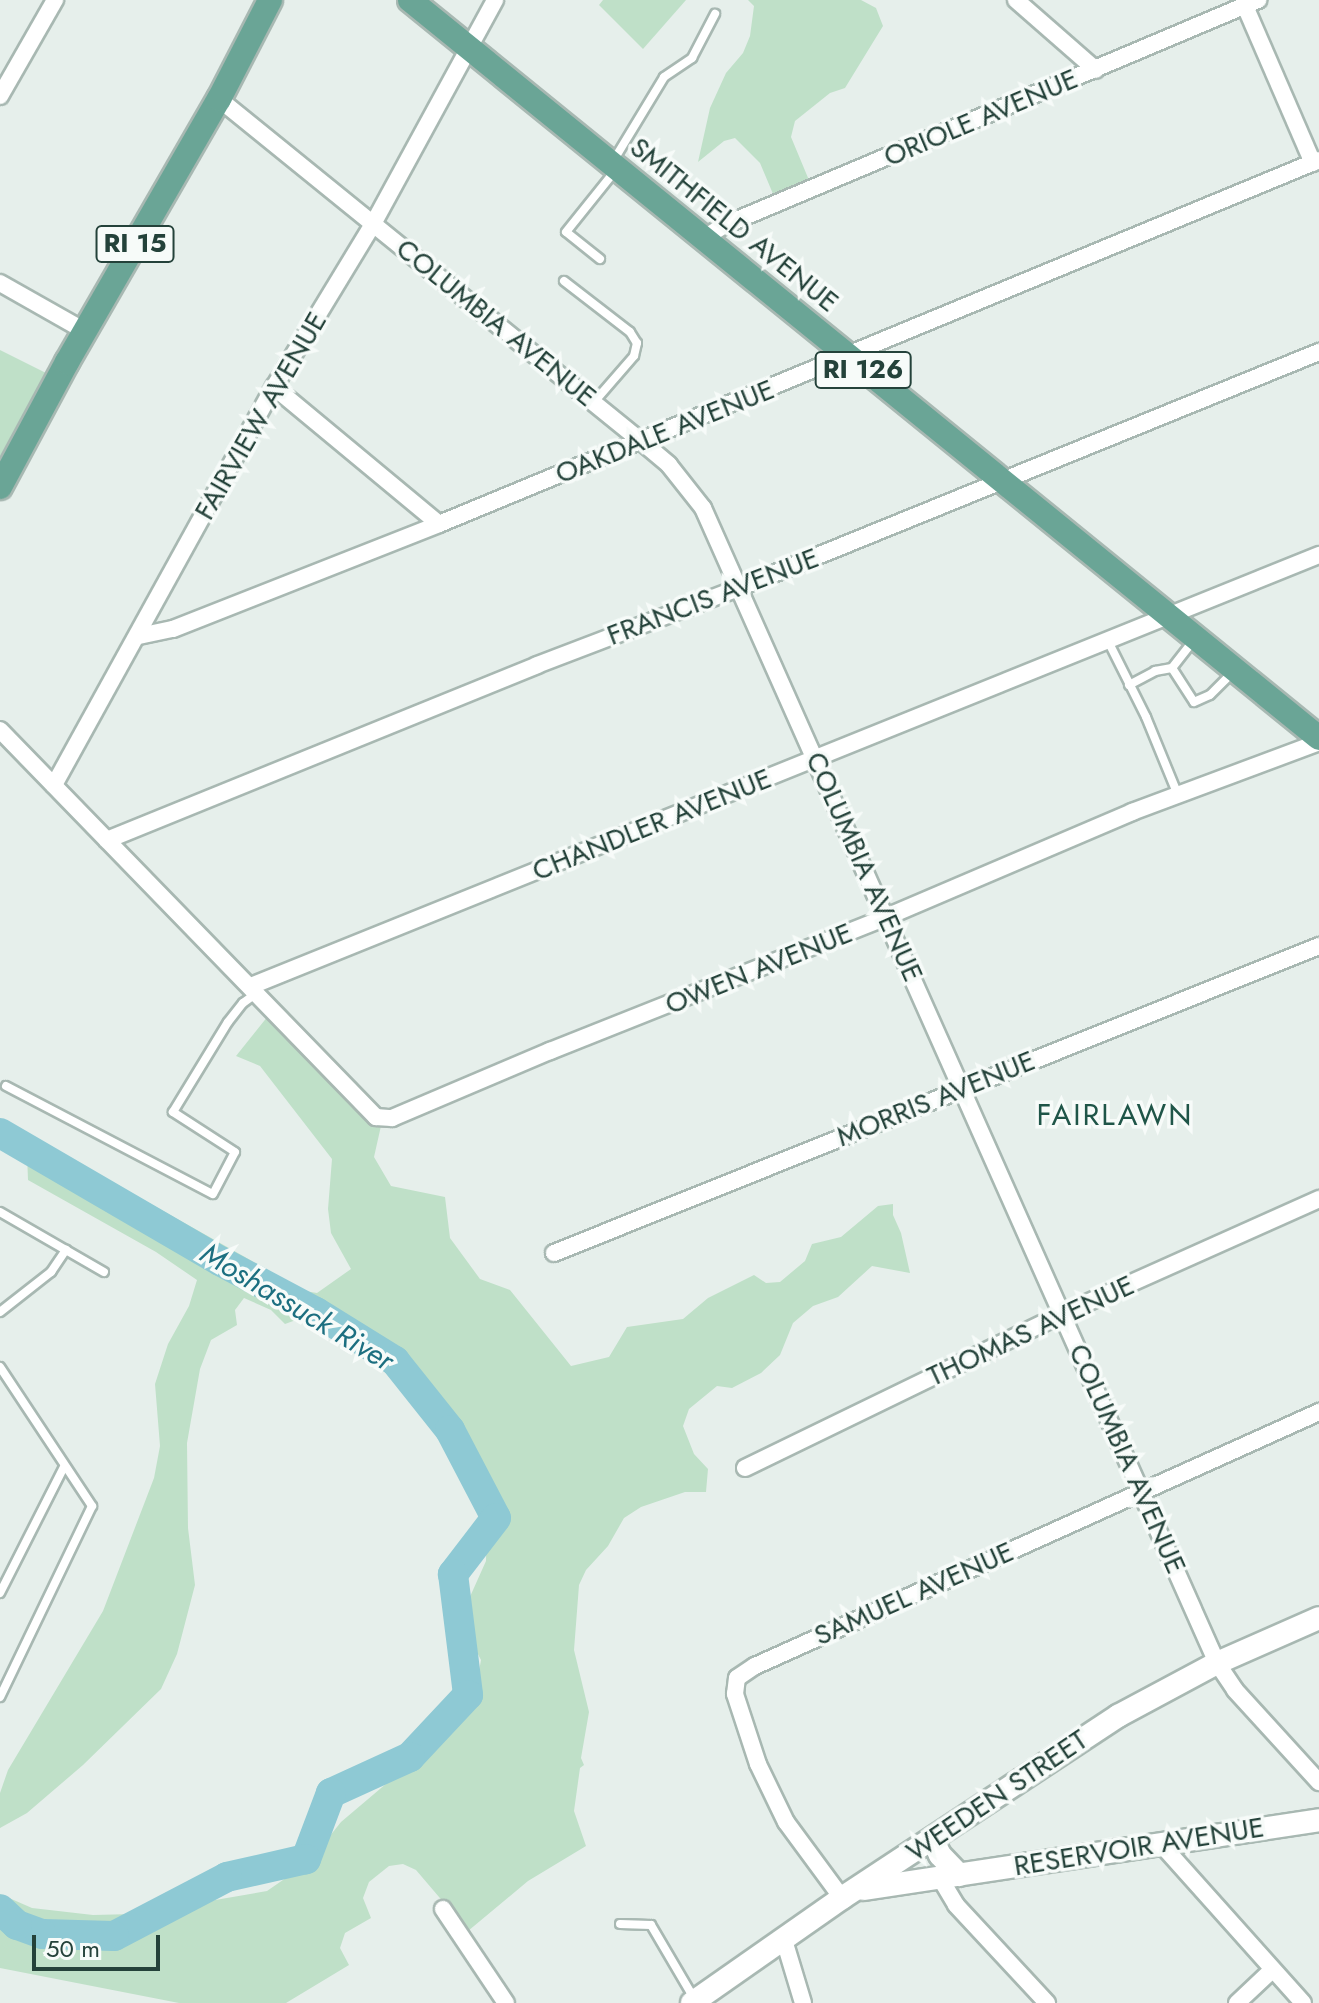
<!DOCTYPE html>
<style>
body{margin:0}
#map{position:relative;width:1319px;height:2003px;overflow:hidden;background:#e6efeb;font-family:Jost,sans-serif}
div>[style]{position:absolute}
.green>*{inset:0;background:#bfe0c8}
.river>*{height:30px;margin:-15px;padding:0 15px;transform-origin:15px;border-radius:15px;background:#8ec9d4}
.roads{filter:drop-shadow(2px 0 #a8b8b2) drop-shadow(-2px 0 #a8b8b2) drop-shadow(0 2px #a8b8b2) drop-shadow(0 -2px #a8b8b2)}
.lane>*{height:8px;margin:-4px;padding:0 4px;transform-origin:4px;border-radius:4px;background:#fff}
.street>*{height:16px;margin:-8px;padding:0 8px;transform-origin:8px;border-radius:8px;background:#fff}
.secondary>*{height:22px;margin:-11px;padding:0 11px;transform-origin:11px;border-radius:11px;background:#fff}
.primary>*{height:24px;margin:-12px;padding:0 12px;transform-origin:12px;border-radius:12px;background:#6aa596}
span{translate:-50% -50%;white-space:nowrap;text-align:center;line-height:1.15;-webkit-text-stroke:7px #f7fbf9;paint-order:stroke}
.shield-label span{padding:2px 6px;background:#f7fbf9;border:2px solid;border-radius:6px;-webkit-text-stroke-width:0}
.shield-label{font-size:26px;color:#24423a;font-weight:700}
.street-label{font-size:28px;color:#24423a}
.neighbourhood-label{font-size:30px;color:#1f5548;letter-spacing:2px}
.water-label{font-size:30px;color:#1c6f80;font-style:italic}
.scale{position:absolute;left:32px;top:1935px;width:128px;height:36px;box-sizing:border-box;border:4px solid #24423a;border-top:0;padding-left:10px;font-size:24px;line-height:28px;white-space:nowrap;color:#24423a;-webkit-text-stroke:6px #f7fbf9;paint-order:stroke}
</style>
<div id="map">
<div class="green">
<div style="clip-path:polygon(603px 0,686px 0,643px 49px,599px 5px)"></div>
<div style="clip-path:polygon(748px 0,861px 0,876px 8px,883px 26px,845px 88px,830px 93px,795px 121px,791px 137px,811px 185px,776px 201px,760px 163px,735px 138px,724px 141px,698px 162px,710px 108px,726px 73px,743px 53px,750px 36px,754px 6px)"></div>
<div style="clip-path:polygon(0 350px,60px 380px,0 492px)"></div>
<div style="clip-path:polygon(272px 1011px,383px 1117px,374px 1157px,391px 1186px,445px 1197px,450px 1238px,480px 1279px,510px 1290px,571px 1366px,609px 1357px,627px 1327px,683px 1319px,708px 1298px,754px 1275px,766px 1283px,780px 1282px,805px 1261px,812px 1244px,841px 1237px,878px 1206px,893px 1204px,893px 1215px,901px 1233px,910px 1273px,872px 1266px,838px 1297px,813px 1306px,793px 1323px,780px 1355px,761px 1373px,732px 1388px,717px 1386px,689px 1409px,683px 1426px,694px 1454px,708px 1469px,706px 1492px,685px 1492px,641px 1507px,624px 1518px,608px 1546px,586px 1570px,579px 1585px,574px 1650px,589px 1712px,581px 1758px,584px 1765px,580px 1768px,574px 1811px,586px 1846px,528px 1881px,468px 1931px,416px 1870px,403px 1864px,389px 1866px,369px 1882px,363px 1898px,371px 1918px,345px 1933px,340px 1948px,349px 1965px,286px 2003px,179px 2003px,0 1968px,0 1894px,32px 1908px,93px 1915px,134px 1914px,267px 1891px,309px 1862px,341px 1822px,472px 1711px,481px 1660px,460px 1619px,486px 1561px,487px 1516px,463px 1461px,363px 1347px,325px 1326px,296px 1320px,285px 1324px,271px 1310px,244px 1298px,235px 1310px,237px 1325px,211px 1340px,200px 1369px,187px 1443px,188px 1528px,195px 1585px,177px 1654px,161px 1689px,83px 1765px,27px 1813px,0 1828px,0 1793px,8px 1770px,103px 1611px,154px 1478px,160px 1446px,155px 1384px,168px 1344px,189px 1306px,197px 1280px,156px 1252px,28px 1180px,27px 1154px,0 1138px,0 1119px,305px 1291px,317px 1293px,351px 1269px,331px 1233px,328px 1209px,332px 1159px,260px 1066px,236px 1056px)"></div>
</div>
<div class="river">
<div style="left:0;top:1133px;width:255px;rotate:30.2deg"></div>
<div style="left:220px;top:1261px;width:109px;rotate:28deg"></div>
<div style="left:316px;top:1312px;width:93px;rotate:31.8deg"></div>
<div style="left:395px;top:1361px;width:88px;rotate:51.4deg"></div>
<div style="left:450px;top:1430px;width:99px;rotate:62.4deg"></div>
<div style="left:496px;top:1518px;width:71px;rotate:127.5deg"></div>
<div style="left:453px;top:1574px;width:122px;rotate:82.9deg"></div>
<div style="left:468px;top:1695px;width:85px;rotate:133.1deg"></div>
<div style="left:410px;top:1757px;width:87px;rotate:155.5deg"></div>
<div style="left:331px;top:1793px;width:71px;rotate:110.7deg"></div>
<div style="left:306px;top:1859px;width:81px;rotate:167.2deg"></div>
<div style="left:227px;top:1877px;width:127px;rotate:152.4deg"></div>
<div style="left:114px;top:1936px;width:72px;rotate:-178.4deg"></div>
<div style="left:42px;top:1934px;width:27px;rotate:-160deg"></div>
<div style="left:17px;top:1925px;width:23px;rotate:-137deg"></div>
</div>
<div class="roads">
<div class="lane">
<div style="left:612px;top:163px;width:100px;rotate:-58.8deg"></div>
<div style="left:664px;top:77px;width:34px;rotate:-34deg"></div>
<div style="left:692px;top:58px;width:50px;rotate:-62.4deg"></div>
<div style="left:600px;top:259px;width:43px;rotate:-141.5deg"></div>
<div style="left:566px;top:232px;width:77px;rotate:-51.3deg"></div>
<div style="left:564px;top:281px;width:83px;rotate:37.7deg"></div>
<div style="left:630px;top:332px;width:13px;rotate:58deg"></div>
<div style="left:637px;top:343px;width:13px;rotate:103deg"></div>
<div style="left:634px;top:356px;width:61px;rotate:131deg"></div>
<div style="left:1108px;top:641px;width:85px;rotate:63.4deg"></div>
<div style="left:1146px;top:717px;width:84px;rotate:67.7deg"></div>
<div style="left:1172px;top:668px;width:40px;rotate:57.1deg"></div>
<div style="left:1194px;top:702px;width:17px;rotate:-24deg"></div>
<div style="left:1210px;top:695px;width:31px;rotate:-45deg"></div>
<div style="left:1129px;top:685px;width:30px;rotate:-28deg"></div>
<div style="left:1155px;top:671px;width:17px;rotate:-10deg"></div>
<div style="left:1172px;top:668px;width:34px;rotate:-52deg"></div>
<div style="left:6px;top:1086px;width:233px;rotate:27.6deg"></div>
<div style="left:213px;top:1194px;width:47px;rotate:-62.4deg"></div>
<div style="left:235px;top:1152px;width:74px;rotate:-147.2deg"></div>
<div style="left:173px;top:1112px;width:105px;rotate:-58.6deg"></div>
<div style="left:228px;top:1022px;width:24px;rotate:-52deg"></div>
<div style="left:243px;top:1003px;width:17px;rotate:-36deg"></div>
<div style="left:0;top:1212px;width:120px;rotate:30deg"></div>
<div style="left:0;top:1312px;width:65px;rotate:-38.1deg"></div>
<div style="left:51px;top:1272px;width:27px;rotate:-56deg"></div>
<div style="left:0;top:1367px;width:167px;rotate:56.5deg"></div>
<div style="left:92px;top:1506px;width:212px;rotate:115.7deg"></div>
<div style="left:0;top:1593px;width:141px;rotate:-63.1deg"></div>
<div style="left:620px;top:1924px;width:31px;rotate:2deg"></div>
<div style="left:651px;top:1925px;width:87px;rotate:59.6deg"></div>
</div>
<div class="street">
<div style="left:1016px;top:0;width:106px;rotate:41.2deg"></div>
<div style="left:1245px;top:6px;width:171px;rotate:66.6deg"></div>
<div style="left:0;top:96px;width:111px;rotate:-60.2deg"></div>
<div style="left:219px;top:99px;width:545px;rotate:39.04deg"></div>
<div style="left:642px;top:442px;width:35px;rotate:40deg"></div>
<div style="left:669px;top:465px;width:55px;rotate:51.7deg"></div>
<div style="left:703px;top:508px;width:1264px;rotate:66.01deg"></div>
<div style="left:1217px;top:1663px;width:32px;rotate:56deg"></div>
<div style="left:1235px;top:1690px;width:125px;rotate:47.6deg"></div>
<div style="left:704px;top:238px;width:25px;rotate:-32deg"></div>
<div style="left:725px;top:225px;width:579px;rotate:-22.89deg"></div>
<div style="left:0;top:283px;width:98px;rotate:29.5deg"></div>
<div style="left:274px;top:387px;width:214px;rotate:39.7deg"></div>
<div style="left:139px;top:636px;width:35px;rotate:-12deg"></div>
<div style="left:173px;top:629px;width:286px;rotate:-21.5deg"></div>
<div style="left:439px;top:524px;width:952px;rotate:-22.47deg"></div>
<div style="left:0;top:730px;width:540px;rotate:45.83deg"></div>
<div style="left:376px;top:1117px;width:16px;rotate:4deg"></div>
<div style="left:392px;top:1118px;width:172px;rotate:-23deg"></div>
<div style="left:550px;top:1051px;width:360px;rotate:-21.7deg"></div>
<div style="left:884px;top:918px;width:270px;rotate:-23.1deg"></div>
<div style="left:1132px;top:812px;width:200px;rotate:-20.5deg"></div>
<div style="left:54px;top:785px;width:455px;rotate:-61.1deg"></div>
<div style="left:274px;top:387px;width:191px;rotate:-58.7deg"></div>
<div style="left:373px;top:224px;width:255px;rotate:-61.4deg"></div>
<div style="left:107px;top:840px;width:464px;rotate:-22.1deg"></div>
<div style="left:537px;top:665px;width:218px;rotate:-20.9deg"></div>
<div style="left:741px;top:587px;width:624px;rotate:-22.13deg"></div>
<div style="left:251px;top:986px;width:1152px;rotate:-21.98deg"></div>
<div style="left:554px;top:1253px;width:824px;rotate:-21.87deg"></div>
<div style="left:745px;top:1468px;width:352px;rotate:-25.9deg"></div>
<div style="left:1062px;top:1314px;width:282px;rotate:-24.1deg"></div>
<div style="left:1161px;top:1844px;width:213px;rotate:48.2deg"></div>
<div style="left:940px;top:1878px;width:31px;rotate:59deg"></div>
<div style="left:956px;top:1905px;width:134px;rotate:47.1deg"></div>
<div style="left:842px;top:1898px;width:94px;rotate:-126.4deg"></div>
<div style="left:786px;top:1822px;width:64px;rotate:-115.8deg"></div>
<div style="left:758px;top:1764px;width:74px;rotate:-108.2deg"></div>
<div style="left:735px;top:1694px;width:16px;rotate:-83deg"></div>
<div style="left:737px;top:1678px;width:22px;rotate:-34deg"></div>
<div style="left:755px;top:1666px;width:619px;rotate:-24.24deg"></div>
<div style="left:443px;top:1909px;width:113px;rotate:56.2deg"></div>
<div style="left:784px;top:1940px;width:66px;rotate:73.2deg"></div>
<div style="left:1237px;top:2003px;width:48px;rotate:-43.3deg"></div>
</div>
<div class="secondary">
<div style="left:933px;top:1840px;width:17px;rotate:65deg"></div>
<div style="left:940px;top:1855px;width:28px;rotate:46deg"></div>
<div style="left:864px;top:1889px;width:460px;rotate:-8.6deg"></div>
<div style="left:692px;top:2003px;width:183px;rotate:-35deg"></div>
<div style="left:842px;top:1898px;width:331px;rotate:-33.4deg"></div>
<div style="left:1118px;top:1716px;width:112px;rotate:-28.2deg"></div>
<div style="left:1217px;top:1663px;width:111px;rotate:-23.8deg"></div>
</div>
<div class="primary">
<div style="left:410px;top:0;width:1171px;rotate:39.07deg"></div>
<div style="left:0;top:487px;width:142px;rotate:-61.8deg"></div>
<div style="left:67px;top:362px;width:304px;rotate:-60deg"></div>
<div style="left:219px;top:99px;width:111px;rotate:-62.7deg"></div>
</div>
</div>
<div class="shield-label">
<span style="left:135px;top:244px">RI 15</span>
<span style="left:863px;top:370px">RI 126</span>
</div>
<div class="street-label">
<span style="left:981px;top:118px;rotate:-23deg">ORIOLE AVENUE</span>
<span style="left:734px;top:225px;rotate:39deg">SMITHFIELD AVENUE</span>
<span style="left:496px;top:323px;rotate:39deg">COLUMBIA AVENUE</span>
<span style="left:261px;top:416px;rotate:-60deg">FAIRVIEW AVENUE</span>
<span style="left:665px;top:432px;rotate:-22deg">OAKDALE AVENUE</span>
<span style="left:713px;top:597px;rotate:-21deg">FRANCIS AVENUE</span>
<span style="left:652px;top:825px;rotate:-22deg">CHANDLER AVENUE</span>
<span style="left:864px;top:867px;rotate:66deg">COLUMBIA AVENUE</span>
<span style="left:759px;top:969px;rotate:-22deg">OWEN AVENUE</span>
<span style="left:936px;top:1099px;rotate:-22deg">MORRIS AVENUE</span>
<span style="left:1031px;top:1331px;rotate:-25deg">THOMAS AVENUE</span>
<span style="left:1127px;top:1459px;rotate:66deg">COLUMBIA AVENUE</span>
<span style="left:914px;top:1594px;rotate:-24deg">SAMUEL AVENUE</span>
<span style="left:997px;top:1796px;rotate:-34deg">WEEDEN STREET</span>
<span style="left:1139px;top:1847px;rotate:-9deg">RESERVOIR AVENUE</span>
</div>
<div class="neighbourhood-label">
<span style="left:1115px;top:1115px">FAIRLAWN</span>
</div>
<div class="water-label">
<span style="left:297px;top:1307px;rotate:31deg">Moshassuck River</span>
</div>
<div class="scale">50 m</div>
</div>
